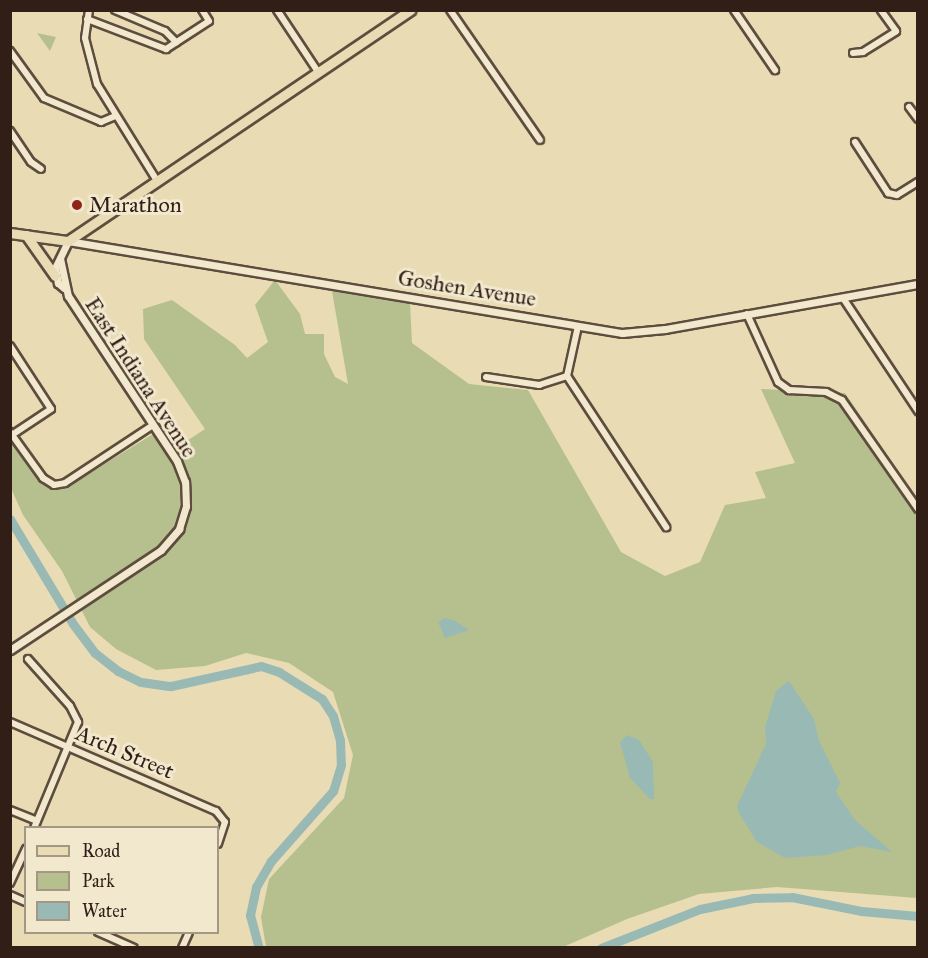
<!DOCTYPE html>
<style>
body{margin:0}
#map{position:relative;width:928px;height:958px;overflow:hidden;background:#e9dbb4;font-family:"IM FELL Great Primer",serif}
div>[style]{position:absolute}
.green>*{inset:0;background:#b5c08e}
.water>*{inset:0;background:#99b9b5}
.river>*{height:9px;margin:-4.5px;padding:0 4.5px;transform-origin:4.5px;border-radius:4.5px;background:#99b9b5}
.roads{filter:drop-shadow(2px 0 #5e4d3e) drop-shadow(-2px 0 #5e4d3e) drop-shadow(0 2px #5e4d3e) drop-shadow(0 -2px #5e4d3e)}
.minor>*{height:6px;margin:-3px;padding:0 3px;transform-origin:3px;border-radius:3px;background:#f1e8ce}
.tertiary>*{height:7px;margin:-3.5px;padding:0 3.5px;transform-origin:3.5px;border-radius:3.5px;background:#f1e8ce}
.primary>*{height:9px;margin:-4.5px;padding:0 4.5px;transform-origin:4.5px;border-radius:4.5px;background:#e9dbb4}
.dots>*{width:16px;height:16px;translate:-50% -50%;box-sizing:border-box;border:3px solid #f1e8ce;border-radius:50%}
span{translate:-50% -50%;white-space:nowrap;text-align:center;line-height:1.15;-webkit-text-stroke:6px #f1e8ce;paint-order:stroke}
.poi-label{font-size:22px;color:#301e17}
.left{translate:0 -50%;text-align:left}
.street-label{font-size:22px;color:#301e17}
.frame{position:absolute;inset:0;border:12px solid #301e17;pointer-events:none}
.legend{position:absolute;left:24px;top:826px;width:195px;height:108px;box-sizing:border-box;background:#f1e8ce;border:2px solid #a49785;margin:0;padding:8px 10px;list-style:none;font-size:18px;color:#301e17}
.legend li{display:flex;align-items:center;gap:12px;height:30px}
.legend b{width:30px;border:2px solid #a49785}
</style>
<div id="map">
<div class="green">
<div style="clip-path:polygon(37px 33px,56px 37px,50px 51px)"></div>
<div style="clip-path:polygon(275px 280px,300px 314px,305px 334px,324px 334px,324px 354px,335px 377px,348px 384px,332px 291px,410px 303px,412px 343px,469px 384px,528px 390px,621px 552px,665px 576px,700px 562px,725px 505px,766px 498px,755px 472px,795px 463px,761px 389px,845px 393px,917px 499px,917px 898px,777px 887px,699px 894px,627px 919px,563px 947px,266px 947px,261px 917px,269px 879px,344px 798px,353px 755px,333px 692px,289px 663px,246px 653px,205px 666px,156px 670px,116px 649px,90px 627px,62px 571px,23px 515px,11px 488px,10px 440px,44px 483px,55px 490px,69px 486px,153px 434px,167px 454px,205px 429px,144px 339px,143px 309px,172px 300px,235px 345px,247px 358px,268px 342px,255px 305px)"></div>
</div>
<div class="water">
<div style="clip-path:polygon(445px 618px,455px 621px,469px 630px,445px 638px,438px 622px)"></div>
<div style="clip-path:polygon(789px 681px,814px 719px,819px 741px,840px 783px,836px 792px,854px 819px,892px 852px,860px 846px,827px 855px,785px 858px,757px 842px,740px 815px,737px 806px,766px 744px,765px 727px,776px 691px)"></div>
<div style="clip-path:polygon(627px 735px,639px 740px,653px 762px,654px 799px,650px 799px,630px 778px,620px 742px)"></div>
</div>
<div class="river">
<div style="left:10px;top:519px;width:122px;rotate:59deg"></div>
<div style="left:73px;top:624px;width:36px;rotate:53deg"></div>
<div style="left:95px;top:653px;width:29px;rotate:38deg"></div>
<div style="left:118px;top:671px;width:25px;rotate:26deg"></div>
<div style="left:141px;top:682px;width:30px;rotate:8deg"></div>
<div style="left:171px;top:686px;width:92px;rotate:-12.5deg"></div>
<div style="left:261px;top:666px;width:19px;rotate:18deg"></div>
<div style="left:279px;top:672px;width:51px;rotate:32.1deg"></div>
<div style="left:322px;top:699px;width:20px;rotate:57deg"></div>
<div style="left:333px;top:716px;width:25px;rotate:74deg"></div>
<div style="left:340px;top:740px;width:25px;rotate:88deg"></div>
<div style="left:341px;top:765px;width:27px;rotate:107deg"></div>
<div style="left:333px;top:791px;width:94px;rotate:131.5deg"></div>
<div style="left:271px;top:861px;width:30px;rotate:120deg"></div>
<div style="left:256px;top:887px;width:29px;rotate:102deg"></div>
<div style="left:250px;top:915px;width:34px;rotate:75deg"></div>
<div style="left:601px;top:948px;width:106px;rotate:-21.5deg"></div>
<div style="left:700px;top:909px;width:54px;rotate:-11.7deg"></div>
<div style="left:753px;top:898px;width:39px;rotate:-1deg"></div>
<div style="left:792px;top:897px;width:70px;rotate:11.5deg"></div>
<div style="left:861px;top:911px;width:57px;rotate:5deg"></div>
</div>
<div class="roads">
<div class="minor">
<div style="left:89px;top:10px;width:28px;rotate:98deg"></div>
<div style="left:85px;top:38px;width:48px;rotate:75.4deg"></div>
<div style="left:97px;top:84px;width:112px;rotate:58.2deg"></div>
<div style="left:115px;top:10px;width:54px;rotate:22.8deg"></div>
<div style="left:165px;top:31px;width:16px;rotate:45deg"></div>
<div style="left:277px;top:10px;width:74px;rotate:56.5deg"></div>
<div style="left:450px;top:10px;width:158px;rotate:55.3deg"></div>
<div style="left:734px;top:10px;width:73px;rotate:55.7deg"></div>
<div style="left:87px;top:19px;width:85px;rotate:20.8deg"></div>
<div style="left:166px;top:49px;width:51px;rotate:-33.1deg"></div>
<div style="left:209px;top:21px;width:13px;rotate:-122deg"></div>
<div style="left:10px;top:51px;width:58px;rotate:54.1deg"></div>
<div style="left:44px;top:98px;width:62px;rotate:22.8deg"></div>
<div style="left:101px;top:122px;width:15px;rotate:-23deg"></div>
<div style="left:853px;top:53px;width:10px;rotate:-6deg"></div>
<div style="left:863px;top:52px;width:39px;rotate:-32deg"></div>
<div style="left:896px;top:31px;width:26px;rotate:-126deg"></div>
<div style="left:909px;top:107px;width:15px;rotate:53deg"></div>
<div style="left:10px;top:131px;width:37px;rotate:56deg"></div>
<div style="left:31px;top:162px;width:12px;rotate:35deg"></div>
<div style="left:855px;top:142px;width:61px;rotate:57.1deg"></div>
<div style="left:888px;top:193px;width:9px;rotate:13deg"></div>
<div style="left:897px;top:195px;width:25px;rotate:-32deg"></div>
<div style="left:843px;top:298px;width:136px;rotate:56.4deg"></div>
<div style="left:747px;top:314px;width:75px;rotate:65.5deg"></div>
<div style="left:778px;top:382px;width:14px;rotate:36deg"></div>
<div style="left:789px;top:390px;width:37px;rotate:3deg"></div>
<div style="left:826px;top:392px;width:18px;rotate:27deg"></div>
<div style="left:842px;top:400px;width:133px;rotate:55.1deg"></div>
<div style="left:578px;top:326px;width:51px;rotate:102.4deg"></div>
<div style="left:567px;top:376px;width:181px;rotate:56.7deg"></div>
<div style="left:10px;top:346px;width:75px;rotate:56.9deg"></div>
<div style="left:51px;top:409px;width:43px;rotate:146.3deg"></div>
<div style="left:486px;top:377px;width:54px;rotate:8.6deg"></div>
<div style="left:539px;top:385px;width:29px;rotate:-18deg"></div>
<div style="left:10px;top:432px;width:57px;rotate:54.3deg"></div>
<div style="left:43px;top:478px;width:13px;rotate:32deg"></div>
<div style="left:54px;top:485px;width:11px;rotate:-10deg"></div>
<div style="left:65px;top:483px;width:105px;rotate:-33.4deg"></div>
<div style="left:28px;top:659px;width:63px;rotate:48.2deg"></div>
<div style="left:70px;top:706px;width:18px;rotate:63deg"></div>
<div style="left:78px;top:722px;width:115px;rotate:112.5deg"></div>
<div style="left:10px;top:722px;width:224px;rotate:23.4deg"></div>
<div style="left:216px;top:811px;width:14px;rotate:51deg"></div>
<div style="left:225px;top:822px;width:23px;rotate:108deg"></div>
<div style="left:10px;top:810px;width:29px;rotate:22deg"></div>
<div style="left:10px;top:883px;width:38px;rotate:-65deg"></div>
<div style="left:10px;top:895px;width:17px;rotate:24deg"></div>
<div style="left:98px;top:932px;width:39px;rotate:24deg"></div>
<div style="left:182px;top:948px;width:17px;rotate:-66deg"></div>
</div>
<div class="tertiary">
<div style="left:64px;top:288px;width:8px;rotate:-140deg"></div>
<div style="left:58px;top:283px;width:15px;rotate:-101deg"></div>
<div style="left:55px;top:268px;width:30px;rotate:-64deg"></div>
<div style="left:68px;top:241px;width:562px;rotate:9.43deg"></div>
<div style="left:622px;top:333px;width:43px;rotate:-5.3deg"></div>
<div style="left:665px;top:329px;width:257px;rotate:-10.1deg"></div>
<div style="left:10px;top:650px;width:181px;rotate:-33.5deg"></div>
<div style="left:161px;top:550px;width:28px;rotate:-49deg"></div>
<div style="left:179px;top:529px;width:24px;rotate:-73deg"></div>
<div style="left:186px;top:506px;width:24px;rotate:-92deg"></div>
<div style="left:185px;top:482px;width:22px;rotate:-111deg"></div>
<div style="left:177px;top:461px;width:198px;rotate:-123.4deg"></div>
<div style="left:68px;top:296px;width:38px;rotate:-102deg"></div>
</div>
<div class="primary">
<div style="left:10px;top:233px;width:59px;rotate:7.9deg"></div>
<div style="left:68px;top:241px;width:413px;rotate:-34deg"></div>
<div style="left:26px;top:235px;width:50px;rotate:54.7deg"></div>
</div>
</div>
<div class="dots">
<div style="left:77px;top:205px;background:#8f2418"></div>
</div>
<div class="poi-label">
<span class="left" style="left:89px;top:205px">Marathon</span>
</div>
<div class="street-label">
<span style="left:467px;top:288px;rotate:9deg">Goshen Avenue</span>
<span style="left:141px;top:377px;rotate:57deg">East Indiana Avenue</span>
<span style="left:125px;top:752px;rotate:23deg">Arch Street</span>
</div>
<div class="frame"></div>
<ul class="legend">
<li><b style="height:8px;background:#e9dbb4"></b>Road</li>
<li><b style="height:16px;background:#b5c08e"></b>Park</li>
<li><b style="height:16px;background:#99b9b5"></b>Water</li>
</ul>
</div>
